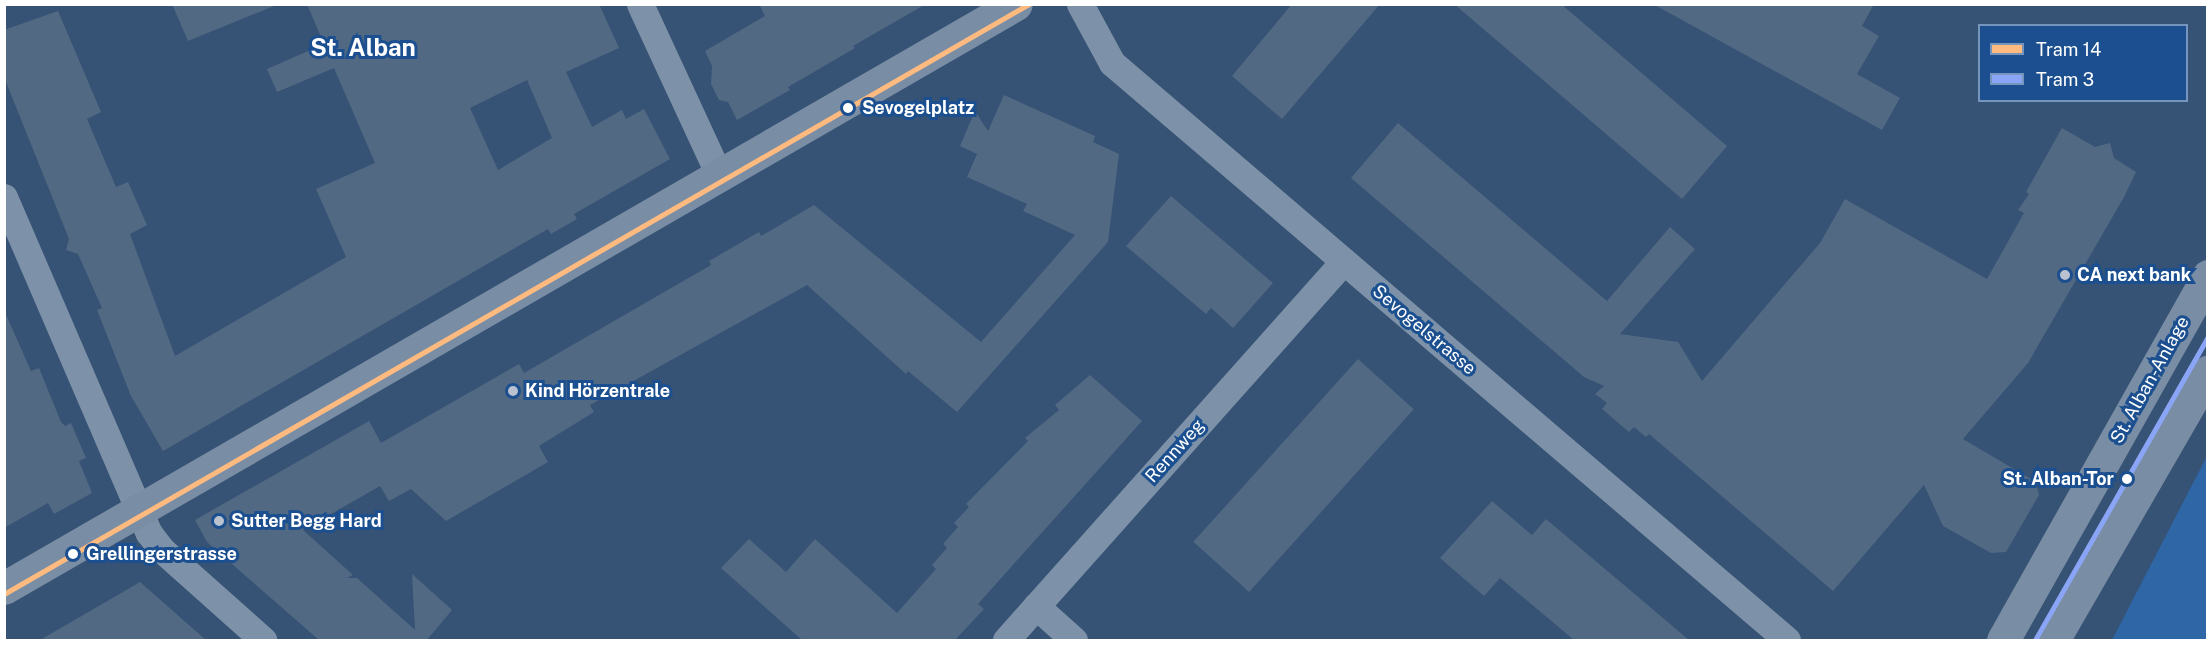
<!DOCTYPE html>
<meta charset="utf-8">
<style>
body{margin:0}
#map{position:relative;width:2212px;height:645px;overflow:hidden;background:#365274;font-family:"Public Sans",sans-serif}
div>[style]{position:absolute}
.green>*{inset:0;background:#2f66a5}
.building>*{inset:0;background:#526984;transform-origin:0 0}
.street>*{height:27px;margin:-13.5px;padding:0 13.5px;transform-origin:13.5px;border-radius:13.5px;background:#7d92a8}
.secondary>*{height:33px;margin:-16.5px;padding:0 16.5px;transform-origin:16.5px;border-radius:16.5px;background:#798da4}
.tram-1>*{height:4.5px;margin:-2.25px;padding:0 2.25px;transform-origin:2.25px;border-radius:2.25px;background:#ffba80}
.tram-2>*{height:4.5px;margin:-2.25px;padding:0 2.25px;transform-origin:2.25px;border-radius:2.25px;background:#8aa5f5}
.dots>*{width:16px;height:16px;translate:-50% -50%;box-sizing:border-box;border:3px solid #1b4f8f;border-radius:50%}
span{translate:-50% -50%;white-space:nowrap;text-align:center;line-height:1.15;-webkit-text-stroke:6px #1b4f8f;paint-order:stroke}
.stop-label{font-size:18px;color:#fff;font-weight:700}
.left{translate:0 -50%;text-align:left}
.right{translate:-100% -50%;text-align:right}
.poi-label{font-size:18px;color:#fff;font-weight:700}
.street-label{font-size:18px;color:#fff}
.district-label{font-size:24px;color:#fff;font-weight:700}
.frame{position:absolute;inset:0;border:6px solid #fff;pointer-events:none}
.legend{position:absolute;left:1978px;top:24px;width:210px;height:78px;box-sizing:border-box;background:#1b4f8f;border:2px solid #7695bc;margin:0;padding:8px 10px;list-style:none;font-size:18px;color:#fff}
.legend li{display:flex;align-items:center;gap:12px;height:30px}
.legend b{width:30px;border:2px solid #7695bc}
</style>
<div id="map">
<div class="green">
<div style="clip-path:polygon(2207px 456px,2207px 640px,2112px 640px)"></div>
</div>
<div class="building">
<div style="clip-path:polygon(172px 4px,279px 4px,188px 41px)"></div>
<div style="clip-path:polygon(evenodd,307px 4px,599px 4px,619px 48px,566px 72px,592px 127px,622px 110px,626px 119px,644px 109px,670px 159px,574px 214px,577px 219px,551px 234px,548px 229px,163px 451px,131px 396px,97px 310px,102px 308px,78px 254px,66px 250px,69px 239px,4px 77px,4px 30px,58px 11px,101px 112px,87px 119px,116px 187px,128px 182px,147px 225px,130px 234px,175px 356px,346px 257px,316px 189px,375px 163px,334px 68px,277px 92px,267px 69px,324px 44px,307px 4px,527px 80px,552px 138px,498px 170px,470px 108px,527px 80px)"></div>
<div style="clip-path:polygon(759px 4px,926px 4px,853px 46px,855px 48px,788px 87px,790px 90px,737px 120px,728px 102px,719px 100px,711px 84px,712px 66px,705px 51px,765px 16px)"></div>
<div style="clip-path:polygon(1292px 4px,1380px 4px,1282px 119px,1232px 76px)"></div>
<div style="clip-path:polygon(1454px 4px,1561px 4px,1727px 146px,1682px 199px)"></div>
<div style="clip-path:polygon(1653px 4px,1874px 4px,1862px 26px,1879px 36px,1857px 74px,1900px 98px,1882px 130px)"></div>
<div style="clip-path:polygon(1004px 95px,1095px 136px,1093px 142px,1119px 154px,1108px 242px,957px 412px,908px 371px,906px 374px,807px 285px,590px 405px,594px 412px,539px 446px,548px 462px,446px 521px,411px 489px,389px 501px,380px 486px,303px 530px,353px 575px,347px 578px,357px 578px,415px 630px,412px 574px,452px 610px,427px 640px,319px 640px,207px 542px,195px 520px,369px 421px,381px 443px,519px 364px,524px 373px,711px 265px,709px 261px,759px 232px,761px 236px,814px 205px,981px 342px,1075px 235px,1023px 211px,1027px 204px,967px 177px,977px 154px,960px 146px,975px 111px,988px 131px)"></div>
<div style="clip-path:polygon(1398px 123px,1607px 301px,1670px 227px,1695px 249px,1620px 334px,1678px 342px,1702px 381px,1820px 243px,1845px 199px,1987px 279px,2024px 213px,2018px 210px,2029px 194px,2026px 192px,2062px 128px,2095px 147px,2110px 143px,2114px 158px,2136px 172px,2124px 197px,2028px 363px,1963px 439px,2036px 482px,2039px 495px,2006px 552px,1991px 553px,1943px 526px,1924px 485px,1833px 591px,1649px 434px,1646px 437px,1634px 427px,1629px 432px,1602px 409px,1607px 403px,1595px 394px,1604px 386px,1584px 377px,1351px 178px)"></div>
<div style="clip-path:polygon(1171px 196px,1273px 283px,1233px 328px,1211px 308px,1206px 314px,1126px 246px)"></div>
<div style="clip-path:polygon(4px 310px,31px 371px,39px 368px,61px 422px,65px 426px,71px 423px,86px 458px,79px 461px,92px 493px,54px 514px,48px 503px,4px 528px)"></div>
<div style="left:1358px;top:359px;width:75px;height:246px;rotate:42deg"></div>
<div style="clip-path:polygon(1090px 375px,1142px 421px,978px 604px,984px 609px,955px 640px,802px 640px,721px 568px,749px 539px,786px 572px,815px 539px,897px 613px,936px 569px,932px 565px,947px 548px,943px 544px,958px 527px,954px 523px,969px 507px,966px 504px,1028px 441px,1025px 438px,1059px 410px,1055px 405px)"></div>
<div style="clip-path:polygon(1492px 501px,1532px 535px,1546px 519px,1689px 640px,1574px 640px,1500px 578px,1484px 596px,1440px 558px)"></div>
<div style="clip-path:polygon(140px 582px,206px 640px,40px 640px,104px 603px)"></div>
</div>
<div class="street">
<div style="left:640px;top:4px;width:188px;rotate:65.2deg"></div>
<div style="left:1080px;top:4px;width:67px;rotate:61.5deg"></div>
<div style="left:1112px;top:63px;width:888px;rotate:40.52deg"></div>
<div style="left:4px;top:197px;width:366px;rotate:66.7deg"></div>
<div style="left:149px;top:533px;width:20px;rotate:53deg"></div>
<div style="left:161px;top:549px;width:137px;rotate:41.7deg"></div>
<div style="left:1036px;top:606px;width:51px;rotate:41.8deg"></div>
<div style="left:1006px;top:640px;width:506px;rotate:-48.28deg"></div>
</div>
<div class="secondary">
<div style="left:4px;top:588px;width:1168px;rotate:-29.99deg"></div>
<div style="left:2003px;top:640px;width:418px;rotate:-60.6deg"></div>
<div style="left:2053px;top:640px;width:310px;rotate:-60deg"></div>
</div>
<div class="tram-1">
<div style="left:4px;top:594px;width:1183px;rotate:-29.93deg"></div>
</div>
<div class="tram-2">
<div style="left:2035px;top:640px;width:349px;rotate:-60.3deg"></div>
</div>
<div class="dots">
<div style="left:848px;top:108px;background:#fff"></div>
<div style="left:2065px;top:275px;background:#b9c2ce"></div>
<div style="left:513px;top:391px;background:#b9c2ce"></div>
<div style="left:2127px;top:479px;background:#fff"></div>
<div style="left:219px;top:521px;background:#b9c2ce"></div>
<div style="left:73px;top:554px;background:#fff"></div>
</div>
<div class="stop-label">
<span class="left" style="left:862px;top:108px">Sevogelplatz</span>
<span class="right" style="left:2114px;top:479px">St. Alban-Tor</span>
<span class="left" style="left:86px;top:554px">Grellingerstrasse</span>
</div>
<div class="poi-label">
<span class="left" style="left:2077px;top:275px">CA next bank</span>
<span class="left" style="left:525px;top:391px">Kind Hörzentrale</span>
<span class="left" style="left:231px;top:521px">Sutter Begg Hard</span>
</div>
<div class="street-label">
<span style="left:1424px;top:330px;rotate:40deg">Sevogelstrasse</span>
<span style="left:2150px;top:380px;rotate:-61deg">St. Alban-Anlage</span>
<span style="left:1175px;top:451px;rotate:-48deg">Rennweg</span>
</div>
<div class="district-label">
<span style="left:363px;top:48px">St. Alban</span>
</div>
<div class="frame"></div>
<ul class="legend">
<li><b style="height:8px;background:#ffba80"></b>Tram 14</li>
<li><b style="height:8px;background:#8aa5f5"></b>Tram 3</li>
</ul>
</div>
